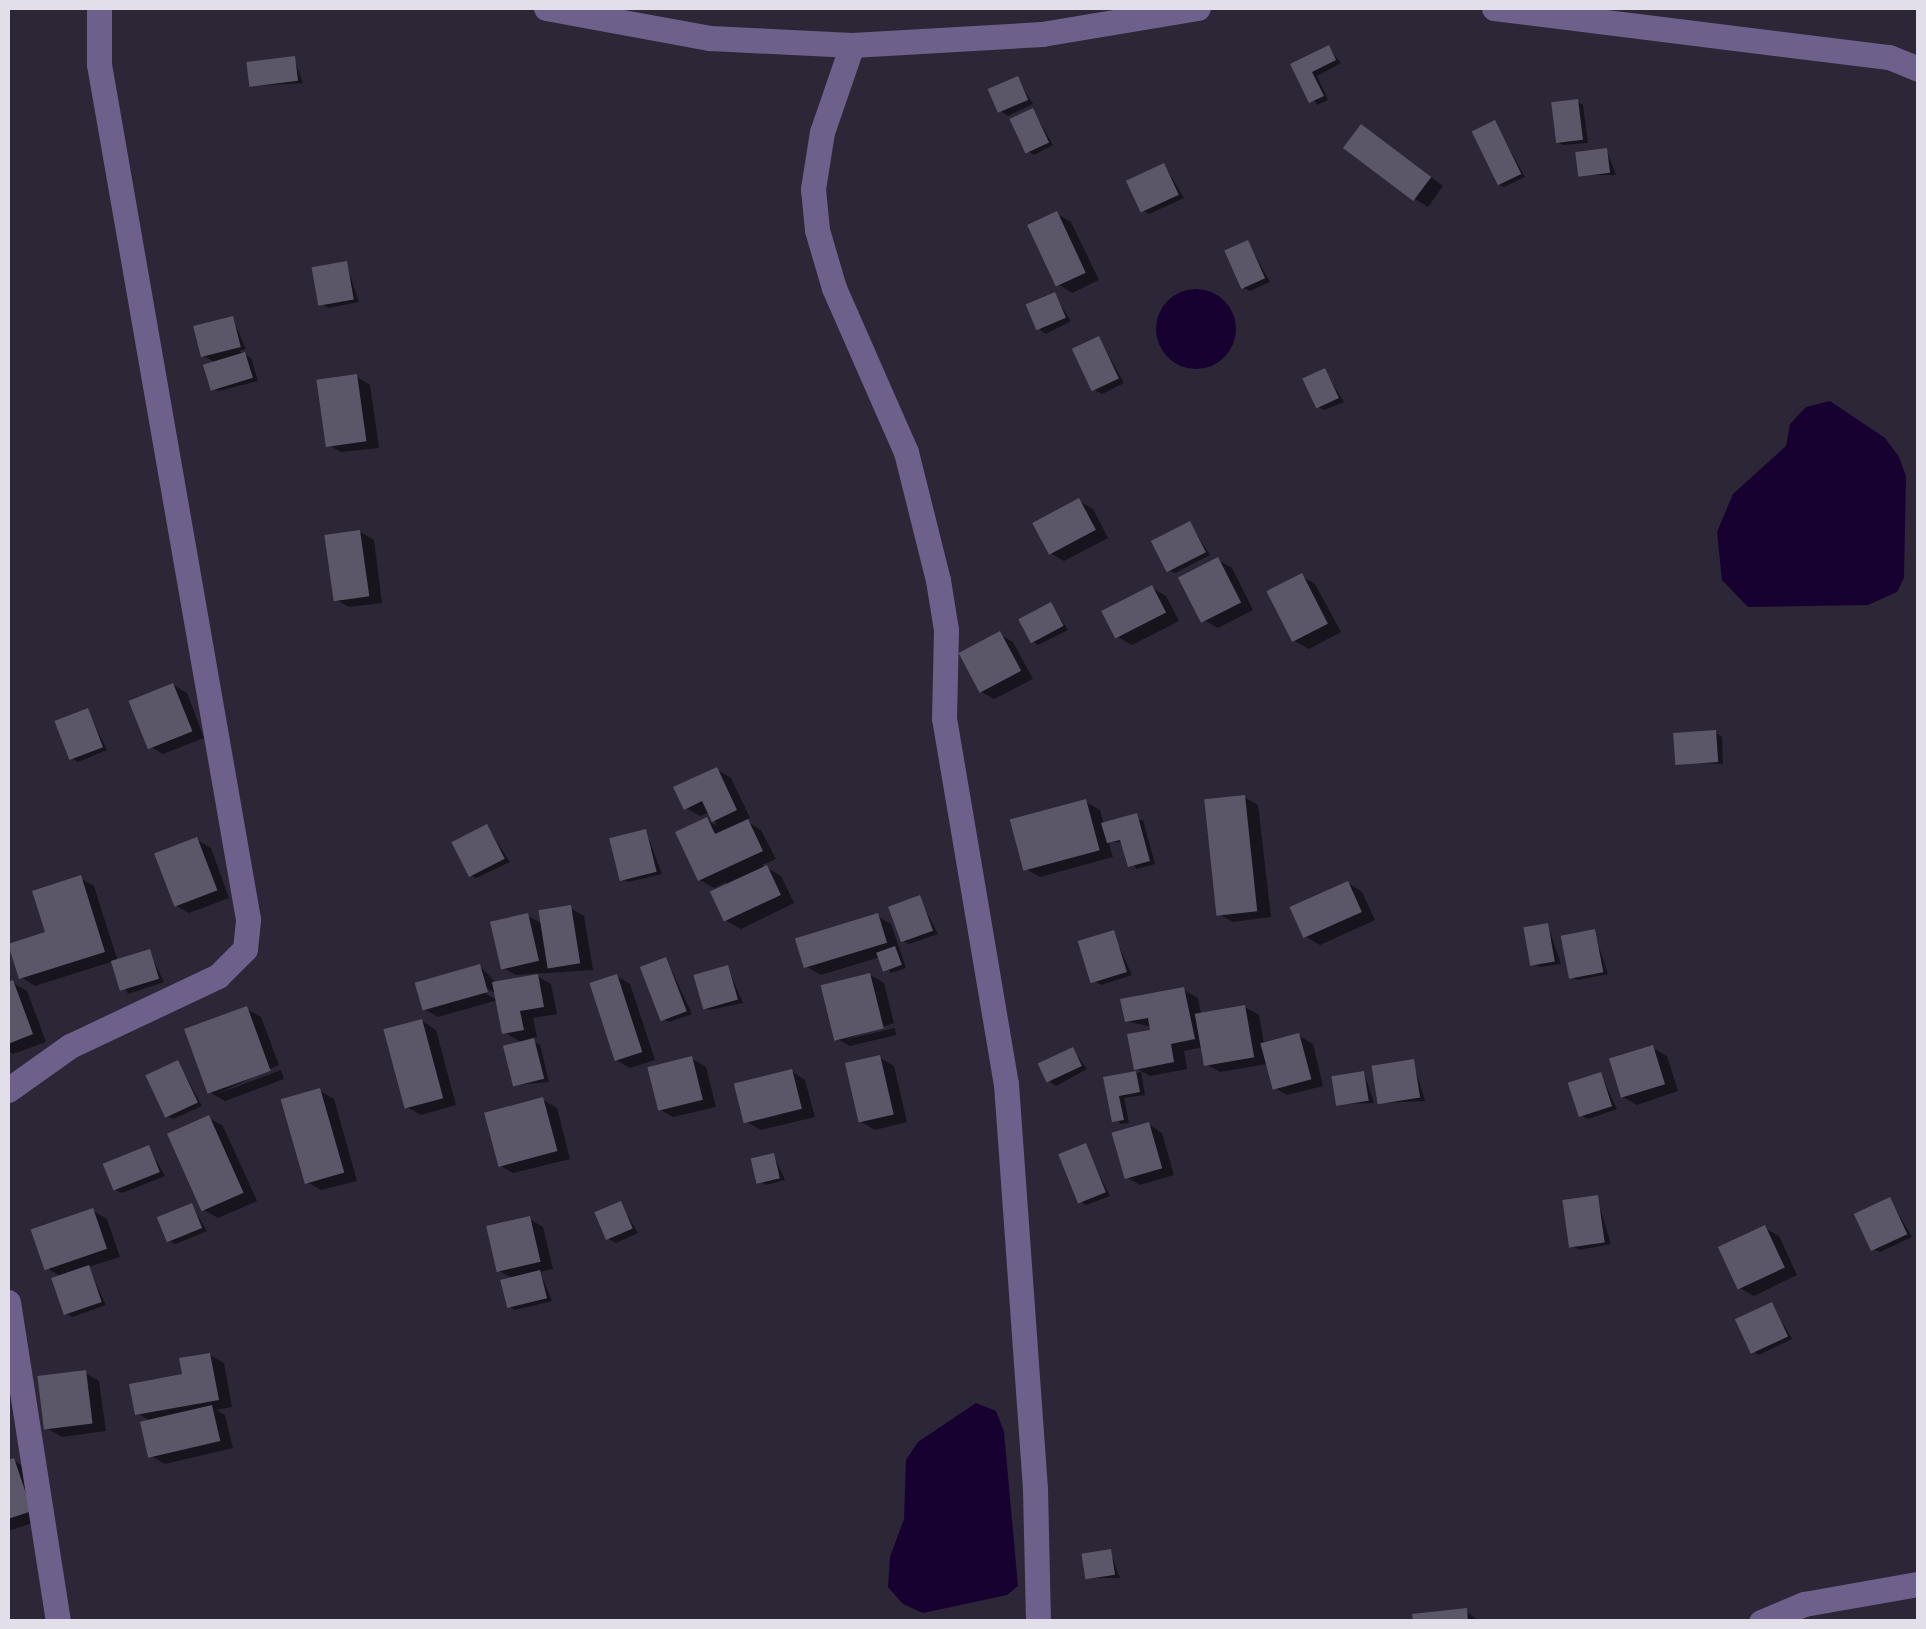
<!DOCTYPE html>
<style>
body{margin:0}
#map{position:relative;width:1926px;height:1629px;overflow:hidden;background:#2c2637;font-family:Figtree,sans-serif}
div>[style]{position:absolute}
.water>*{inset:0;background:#170131}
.round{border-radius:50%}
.shadow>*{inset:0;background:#0007}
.building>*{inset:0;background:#5c5669;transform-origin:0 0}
.minor>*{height:25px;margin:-12.5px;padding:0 12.5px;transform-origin:12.5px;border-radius:12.5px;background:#6d608a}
span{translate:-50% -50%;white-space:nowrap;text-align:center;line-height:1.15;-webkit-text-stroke:8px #221d2d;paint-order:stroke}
.frame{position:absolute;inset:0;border:10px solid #e2dfea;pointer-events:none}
</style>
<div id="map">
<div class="water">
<div class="round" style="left:1156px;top:289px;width:80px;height:80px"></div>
<div style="clip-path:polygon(1830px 401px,1885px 438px,1899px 457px,1906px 476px,1904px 578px,1897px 592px,1868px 605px,1748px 607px,1722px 580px,1717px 532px,1733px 494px,1786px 446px,1790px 424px,1806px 407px)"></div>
<div style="clip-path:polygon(976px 1403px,996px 1411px,1004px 1432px,1018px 1586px,1007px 1595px,923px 1613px,903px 1604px,888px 1587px,890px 1557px,904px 1519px,906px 1460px,918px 1442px)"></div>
</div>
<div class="shadow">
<div style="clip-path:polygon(1329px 48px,1341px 63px,1317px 76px,1328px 100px,1317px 105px,1294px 65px)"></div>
<div style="clip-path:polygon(294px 58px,303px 83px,254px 86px)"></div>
<div style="clip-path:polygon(1017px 79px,1033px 104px,1008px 116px,1002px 112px)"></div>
<div style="clip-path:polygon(1577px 102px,1583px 105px,1588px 143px,1563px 145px,1557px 142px)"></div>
<div style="clip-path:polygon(1033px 110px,1053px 145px,1034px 155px,1028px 151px)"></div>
<div style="clip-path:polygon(1495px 123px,1525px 177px,1504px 187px,1498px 184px)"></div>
<div style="clip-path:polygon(1375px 135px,1443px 186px,1428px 207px,1415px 199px)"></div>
<div style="clip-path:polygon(1607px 151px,1616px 175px,1580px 175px)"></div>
<div style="clip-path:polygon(1164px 165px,1184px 198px,1149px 214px,1143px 210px)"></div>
<div style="clip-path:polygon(1057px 214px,1071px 222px,1099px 280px,1072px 293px,1058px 284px)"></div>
<div style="clip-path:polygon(1248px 243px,1270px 282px,1250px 291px,1244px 288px)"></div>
<div style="clip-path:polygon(346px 263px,359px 302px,328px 308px,322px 304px)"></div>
<div style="clip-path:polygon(1054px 295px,1071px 321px,1046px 334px,1040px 330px)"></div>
<div style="clip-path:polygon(233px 319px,246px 349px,239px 351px,251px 358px,258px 381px,219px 391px,213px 388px,216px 363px,204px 356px)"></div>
<div style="clip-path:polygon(1099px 338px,1124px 383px,1102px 394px,1095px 390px)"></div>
<div style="clip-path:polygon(1325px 371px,1344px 402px,1324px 410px,1318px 407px)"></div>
<div style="clip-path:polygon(356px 376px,370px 385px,379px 448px,341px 452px,327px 444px)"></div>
<div style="clip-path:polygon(1079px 501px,1093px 509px,1108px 538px,1064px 561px,1050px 553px)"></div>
<div style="clip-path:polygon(1190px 524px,1210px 555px,1175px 573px,1168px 570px)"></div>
<div style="clip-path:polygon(360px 532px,374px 540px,382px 603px,349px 607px,335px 599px)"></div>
<div style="clip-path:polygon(1218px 560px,1232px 568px,1253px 610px,1218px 628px,1204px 620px)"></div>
<div style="clip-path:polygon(1301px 576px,1315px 584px,1341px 632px,1309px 649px,1295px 641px)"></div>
<div style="clip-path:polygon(1152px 588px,1166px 596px,1179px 621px,1132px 645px,1118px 637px)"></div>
<div style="clip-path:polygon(1051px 604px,1068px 630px,1038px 645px,1032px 641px)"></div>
<div style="clip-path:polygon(999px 634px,1013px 642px,1033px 679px,994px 699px,980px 691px)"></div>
<div style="clip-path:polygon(173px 685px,187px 693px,204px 738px,163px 754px,149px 746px)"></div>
<div style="clip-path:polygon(87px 710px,107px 750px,78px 762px,71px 758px)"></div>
<div style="clip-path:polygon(1716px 733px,1722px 737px,1723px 764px,1677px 762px)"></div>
<div style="clip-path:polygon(717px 770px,731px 778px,750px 818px,745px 820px,761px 830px,776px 859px,762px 865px,781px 876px,794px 903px,741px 929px,727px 921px,726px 882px,714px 888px,700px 880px,707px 820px,717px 826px,710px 812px,700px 816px,686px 808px)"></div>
<div style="clip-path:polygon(1244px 797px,1258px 805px,1271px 917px,1233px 922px,1219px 914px)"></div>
<div style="clip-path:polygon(1086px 802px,1100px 810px,1104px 825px,1143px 820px,1155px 864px,1136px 869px,1124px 843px,1108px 841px,1113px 857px,1040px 877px,1026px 869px)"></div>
<div style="clip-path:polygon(487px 827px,510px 862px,476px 878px,470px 875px)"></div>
<div style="clip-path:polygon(646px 831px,662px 874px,628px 882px,622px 879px)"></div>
<div style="clip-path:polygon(197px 840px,211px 848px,229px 898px,189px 913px,175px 905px)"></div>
<div style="clip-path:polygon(80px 878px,94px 886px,118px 962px,149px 952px,164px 982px,128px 994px,114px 961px,35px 986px,21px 977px)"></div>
<div style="clip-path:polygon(1348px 883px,1362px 892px,1375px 920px,1320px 945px,1306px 937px)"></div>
<div style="clip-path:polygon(919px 898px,938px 934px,909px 944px,903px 941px)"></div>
<div style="clip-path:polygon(570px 908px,584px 916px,593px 970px,516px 975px,502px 967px,528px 916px,543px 924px)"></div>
<div style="clip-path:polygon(877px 916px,891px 924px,906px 968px,891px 973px,880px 957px,821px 975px,807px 967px)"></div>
<div style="clip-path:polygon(1548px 926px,1561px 964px,1540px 967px,1533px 964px)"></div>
<div style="clip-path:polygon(1594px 932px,1608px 974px,1577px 980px,1571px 977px)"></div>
<div style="clip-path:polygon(1113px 933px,1132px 975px,1101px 985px,1095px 981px)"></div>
<div style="clip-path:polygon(666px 959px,692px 1014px,669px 1022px,663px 1019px)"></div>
<div style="clip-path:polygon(evenodd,480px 966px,497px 984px,537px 976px,551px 984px,557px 1014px,533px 1018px,537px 1037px,529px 1039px,540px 1045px,549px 1082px,515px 1085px,524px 1044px,504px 1032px,498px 1000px,438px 1017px,424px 1009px,480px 966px,478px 984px,497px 994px,497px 1000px,476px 988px,478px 984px)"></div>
<div style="clip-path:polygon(728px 968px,743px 1003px,709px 1010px,703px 1007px)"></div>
<div style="clip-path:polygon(870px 975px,884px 983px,894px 1023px,844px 1040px,895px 1028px,896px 1035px,850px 1046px,836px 1038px)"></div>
<div style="clip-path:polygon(616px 976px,630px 984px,655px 1060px,630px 1068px,616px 1060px)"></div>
<div style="clip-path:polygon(13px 983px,27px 991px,46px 1042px,13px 1054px,8px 1051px,8px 985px)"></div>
<div style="clip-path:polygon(1184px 990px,1198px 998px,1201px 1015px,1245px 1007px,1259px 1015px,1264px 1044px,1299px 1036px,1313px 1044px,1323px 1086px,1287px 1095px,1273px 1087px,1267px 1064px,1220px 1072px,1206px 1064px,1203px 1047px,1184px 1051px,1187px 1069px,1150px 1076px,1136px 1068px,1152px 1027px,1127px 1021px)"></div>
<div style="clip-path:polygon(247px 1009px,261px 1017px,279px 1065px,217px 1094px,281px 1070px,284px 1079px,225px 1101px,211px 1093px)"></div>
<div style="clip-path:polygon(422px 1021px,436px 1030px,456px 1105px,421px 1115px,407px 1107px)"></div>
<div style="clip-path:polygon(1653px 1048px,1667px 1056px,1678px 1091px,1637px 1105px,1623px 1097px)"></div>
<div style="clip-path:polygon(1073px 1050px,1087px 1069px,1056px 1086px,1050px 1082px)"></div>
<div style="clip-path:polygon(880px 1058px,894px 1066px,907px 1122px,875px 1130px,861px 1122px)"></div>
<div style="clip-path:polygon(692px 1059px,706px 1067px,716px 1107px,673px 1117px,659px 1109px)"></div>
<div style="clip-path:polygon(1413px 1061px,1425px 1101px,1380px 1103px)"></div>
<div style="clip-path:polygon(178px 1062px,202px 1106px,173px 1119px,167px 1116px)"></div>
<div style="clip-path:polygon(791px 1071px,805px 1080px,815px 1117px,761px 1130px,747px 1122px)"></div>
<div style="clip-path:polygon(1141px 1072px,1145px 1095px,1124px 1098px,1129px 1123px,1120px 1124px,1106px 1079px)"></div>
<div style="clip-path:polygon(1364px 1073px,1374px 1103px,1337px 1104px)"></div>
<div style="clip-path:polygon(1601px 1075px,1617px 1109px,1588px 1119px,1581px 1115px)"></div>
<div style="clip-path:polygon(320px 1091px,334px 1099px,357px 1181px,321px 1190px,307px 1182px)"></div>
<div style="clip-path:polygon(543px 1100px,557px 1108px,570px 1159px,513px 1173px,499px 1165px)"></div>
<div style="clip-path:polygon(209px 1118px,223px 1126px,257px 1201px,218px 1218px,204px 1210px)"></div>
<div style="clip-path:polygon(1148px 1124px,1162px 1133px,1174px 1175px,1140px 1185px,1126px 1177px)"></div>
<div style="clip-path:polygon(1085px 1146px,1110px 1196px,1086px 1205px,1080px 1201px)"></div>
<div style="clip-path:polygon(149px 1148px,165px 1176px,122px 1193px,116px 1190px)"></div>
<div style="clip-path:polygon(774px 1156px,785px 1180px,766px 1185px,759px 1181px)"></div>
<div style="clip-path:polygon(1597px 1198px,1611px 1244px,1579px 1250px,1573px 1246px)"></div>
<div style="clip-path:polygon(1890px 1200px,1912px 1237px,1880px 1252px,1873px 1249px)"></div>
<div style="clip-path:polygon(621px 1204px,638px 1233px,616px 1243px,609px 1239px)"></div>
<div style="clip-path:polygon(192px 1206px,207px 1231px,176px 1244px,169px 1241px)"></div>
<div style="clip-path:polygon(93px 1211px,107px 1219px,120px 1257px,88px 1267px,106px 1305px,72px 1317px,66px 1313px,62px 1277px,47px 1268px)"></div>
<div style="clip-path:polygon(529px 1219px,543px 1227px,553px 1269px,540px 1272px,552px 1301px,515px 1310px,509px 1306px,513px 1278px,499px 1271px)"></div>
<div style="clip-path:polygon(1765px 1228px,1779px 1236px,1797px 1275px,1754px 1296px,1740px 1288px)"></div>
<div style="clip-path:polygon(1772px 1305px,1792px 1339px,1759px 1355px,1753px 1351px)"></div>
<div style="clip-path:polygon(210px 1355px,224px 1363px,232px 1407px,216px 1410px,225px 1415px,233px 1448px,165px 1464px,151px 1456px,152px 1422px,137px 1413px)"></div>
<div style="clip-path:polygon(85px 1373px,99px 1381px,106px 1431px,62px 1437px,48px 1429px)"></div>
<div style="clip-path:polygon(14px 1461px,28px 1469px,45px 1519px,8px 1531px,8px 1463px)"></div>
<div style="clip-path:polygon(1110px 1551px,1120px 1578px,1088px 1578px)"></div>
<div style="clip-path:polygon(1466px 1611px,1480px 1622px,1415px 1622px)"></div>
</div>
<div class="building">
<div style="clip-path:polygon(1329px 45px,1336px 60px,1312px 72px,1324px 96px,1309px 103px,1290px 64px)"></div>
<div style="left:295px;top:56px;width:25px;height:49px;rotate:83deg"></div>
<div style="left:1018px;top:76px;width:26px;height:33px;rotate:67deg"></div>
<div style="left:1578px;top:99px;width:41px;height:27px;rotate:83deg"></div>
<div style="left:1033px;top:108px;width:38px;height:26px;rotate:65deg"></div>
<div style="left:1495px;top:120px;width:60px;height:26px;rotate:64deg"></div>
<div style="left:1361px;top:124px;width:88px;height:30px;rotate:37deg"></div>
<div style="left:1607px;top:148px;width:25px;height:32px;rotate:83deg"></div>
<div style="left:1164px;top:163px;width:35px;height:42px;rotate:65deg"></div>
<div style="left:1057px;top:211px;width:68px;height:33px;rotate:65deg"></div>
<div style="left:1248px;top:240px;width:42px;height:26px;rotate:66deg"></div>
<div style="left:347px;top:261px;width:39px;height:36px;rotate:80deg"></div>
<div style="left:1055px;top:292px;width:28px;height:32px;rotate:67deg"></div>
<div style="left:233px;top:316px;width:32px;height:41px;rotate:76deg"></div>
<div style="left:1099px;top:336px;width:47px;height:30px;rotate:65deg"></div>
<div style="left:245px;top:352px;width:27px;height:44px;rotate:73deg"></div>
<div style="left:1325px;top:368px;width:33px;height:25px;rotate:65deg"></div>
<div style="left:357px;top:374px;width:68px;height:41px;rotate:82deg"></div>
<div style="left:1079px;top:498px;width:36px;height:53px;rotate:62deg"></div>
<div style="left:1190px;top:521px;width:35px;height:44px;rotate:63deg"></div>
<div style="left:360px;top:530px;width:67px;height:36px;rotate:82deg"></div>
<div style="left:1218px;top:557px;width:51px;height:45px;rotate:63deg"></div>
<div style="left:1302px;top:573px;width:57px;height:40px;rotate:63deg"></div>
<div style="left:1152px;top:585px;width:31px;height:57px;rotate:63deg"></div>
<div style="left:1051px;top:602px;width:27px;height:37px;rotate:62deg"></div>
<div style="left:1000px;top:631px;width:45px;height:47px;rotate:62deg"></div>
<div style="left:173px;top:683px;width:52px;height:48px;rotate:68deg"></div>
<div style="left:88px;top:708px;width:42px;height:36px;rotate:69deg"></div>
<div style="left:1716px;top:730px;width:32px;height:43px;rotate:86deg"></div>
<div style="clip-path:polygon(717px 767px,737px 810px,712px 822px,702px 801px,684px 810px,673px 787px)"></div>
<div style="left:1245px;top:795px;width:117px;height:41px;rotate:84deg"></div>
<div style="left:1086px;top:799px;width:53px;height:79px;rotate:75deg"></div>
<div style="clip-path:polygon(1137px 813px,1150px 861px,1128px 867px,1120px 840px,1107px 843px,1101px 823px)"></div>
<div style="clip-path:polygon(707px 817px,715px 834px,748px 819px,763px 851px,698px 881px,675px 832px)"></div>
<div style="left:487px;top:824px;width:39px;height:40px;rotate:63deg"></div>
<div style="left:646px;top:829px;width:44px;height:38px;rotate:76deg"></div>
<div style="left:197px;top:837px;width:57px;height:46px;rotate:69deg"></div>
<div style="left:767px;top:865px;width:33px;height:63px;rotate:65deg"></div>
<div style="clip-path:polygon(81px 875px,105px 952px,19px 979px,8px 944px,45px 932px,32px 891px)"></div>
<div style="left:1348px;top:881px;width:34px;height:64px;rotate:66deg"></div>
<div style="left:920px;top:895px;width:38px;height:34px;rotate:70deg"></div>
<div style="left:571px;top:905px;width:59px;height:33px;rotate:81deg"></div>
<div style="left:528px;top:913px;width:49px;height:39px;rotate:77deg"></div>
<div style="left:878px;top:913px;width:31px;height:87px;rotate:73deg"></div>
<div style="left:1548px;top:923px;width:39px;height:25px;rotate:80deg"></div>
<div style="left:1595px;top:929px;width:44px;height:35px;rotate:79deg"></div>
<div style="left:1114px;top:930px;width:44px;height:38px;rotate:73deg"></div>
<div style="left:895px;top:946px;width:20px;height:20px;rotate:70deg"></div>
<div style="left:150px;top:949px;width:31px;height:41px;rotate:73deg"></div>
<div style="left:666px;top:957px;width:58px;height:28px;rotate:69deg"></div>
<div style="left:480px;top:964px;width:29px;height:68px;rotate:74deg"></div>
<div style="left:728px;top:965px;width:36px;height:36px;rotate:74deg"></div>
<div style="left:870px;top:973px;width:57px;height:51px;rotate:76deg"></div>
<div style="clip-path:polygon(538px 974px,544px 1007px,520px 1011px,524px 1030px,502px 1034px,492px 982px)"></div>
<div style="left:617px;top:974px;width:82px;height:29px;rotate:72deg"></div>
<div style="clip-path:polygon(13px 980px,33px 1034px,8px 1044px,8px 982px)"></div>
<div style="clip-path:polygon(1184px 987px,1195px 1039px,1171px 1044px,1174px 1062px,1134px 1070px,1127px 1034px,1150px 1030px,1148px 1018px,1125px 1022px,1120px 999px)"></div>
<div style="left:1245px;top:1005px;width:53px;height:51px;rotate:80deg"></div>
<div style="left:247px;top:1006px;width:69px;height:67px;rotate:70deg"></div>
<div style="left:422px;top:1019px;width:82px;height:40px;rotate:75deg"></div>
<div style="left:1299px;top:1033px;width:48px;height:40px;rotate:75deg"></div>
<div style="left:534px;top:1038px;width:42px;height:32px;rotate:76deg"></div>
<div style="left:1653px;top:1045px;width:41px;height:46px;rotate:73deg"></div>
<div style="left:1073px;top:1047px;width:21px;height:39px;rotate:65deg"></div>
<div style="left:880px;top:1055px;width:61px;height:36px;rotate:77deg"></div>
<div style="left:692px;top:1056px;width:45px;height:46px;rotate:76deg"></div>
<div style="left:1414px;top:1059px;width:39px;height:43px;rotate:81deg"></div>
<div style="left:178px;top:1060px;width:47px;height:36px;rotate:65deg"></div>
<div style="left:792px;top:1069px;width:41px;height:60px;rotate:76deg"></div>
<div style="clip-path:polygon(1136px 1071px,1140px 1092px,1119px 1096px,1124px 1120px,1112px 1122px,1103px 1077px)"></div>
<div style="left:1364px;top:1071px;width:30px;height:33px;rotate:81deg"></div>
<div style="left:1601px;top:1072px;width:36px;height:35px;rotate:72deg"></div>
<div style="left:320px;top:1088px;width:88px;height:41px;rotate:74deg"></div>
<div style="left:543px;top:1097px;width:56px;height:61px;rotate:75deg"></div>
<div style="left:209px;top:1115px;width:85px;height:46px;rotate:66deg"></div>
<div style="left:1149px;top:1122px;width:48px;height:39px;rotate:74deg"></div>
<div style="left:1086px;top:1143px;width:53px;height:30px;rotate:68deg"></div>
<div style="left:149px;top:1145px;width:29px;height:50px;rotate:68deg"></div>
<div style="left:774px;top:1153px;width:26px;height:24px;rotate:77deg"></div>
<div style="left:1598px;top:1195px;width:48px;height:36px;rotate:82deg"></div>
<div style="left:1890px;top:1197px;width:41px;height:40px;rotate:65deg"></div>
<div style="left:621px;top:1201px;width:30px;height:29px;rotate:67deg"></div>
<div style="left:192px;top:1203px;width:27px;height:38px;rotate:68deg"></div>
<div style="left:93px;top:1208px;width:43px;height:66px;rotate:71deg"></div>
<div style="left:530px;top:1216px;width:47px;height:45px;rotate:77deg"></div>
<div style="left:1765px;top:1225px;width:47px;height:52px;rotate:65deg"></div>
<div style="left:89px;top:1265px;width:39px;height:40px;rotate:71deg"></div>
<div style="left:540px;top:1270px;width:29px;height:41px;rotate:76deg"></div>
<div style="left:1772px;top:1302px;width:38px;height:41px;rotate:65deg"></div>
<div style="clip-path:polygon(210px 1353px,219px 1400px,135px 1415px,129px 1384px,182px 1374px,179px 1358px)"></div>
<div style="left:86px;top:1370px;width:54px;height:49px;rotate:83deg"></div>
<div style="left:212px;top:1405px;width:37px;height:74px;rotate:77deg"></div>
<div style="clip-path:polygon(14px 1458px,32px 1511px,8px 1519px,8px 1460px)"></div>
<div style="left:1111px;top:1549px;width:26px;height:30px;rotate:81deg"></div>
<div style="clip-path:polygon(1467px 1608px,1468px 1622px,1413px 1622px,1412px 1614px)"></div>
</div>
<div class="minor">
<div style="left:546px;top:8px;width:167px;rotate:10.4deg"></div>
<div style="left:710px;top:38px;width:142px;rotate:2.8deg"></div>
<div style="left:852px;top:45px;width:190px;rotate:-3.3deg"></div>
<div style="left:1042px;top:34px;width:158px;rotate:-9.5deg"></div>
<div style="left:1494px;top:8px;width:398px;rotate:7.1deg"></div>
<div style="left:1889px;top:57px;width:31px;rotate:22deg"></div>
<div style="left:852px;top:45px;width:92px;rotate:109deg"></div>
<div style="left:822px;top:132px;width:58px;rotate:99deg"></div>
<div style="left:813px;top:189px;width:41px;rotate:84.4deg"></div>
<div style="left:817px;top:230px;width:60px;rotate:73.7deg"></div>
<div style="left:834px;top:288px;width:179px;rotate:66.3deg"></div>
<div style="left:906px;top:452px;width:132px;rotate:76deg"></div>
<div style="left:938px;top:580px;width:51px;rotate:80.9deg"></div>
<div style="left:946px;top:630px;width:88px;rotate:91.3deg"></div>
<div style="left:944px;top:718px;width:371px;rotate:80.4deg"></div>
<div style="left:1006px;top:1084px;width:406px;rotate:85.9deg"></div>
<div style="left:1035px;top:1489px;width:133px;rotate:88.7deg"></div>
<div style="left:8px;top:1090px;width:76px;rotate:-35.4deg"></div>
<div style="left:70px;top:1046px;width:164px;rotate:-25.3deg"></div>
<div style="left:218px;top:976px;width:38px;rotate:-45deg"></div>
<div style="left:245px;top:949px;width:30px;rotate:-84deg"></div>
<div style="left:248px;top:919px;width:868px;rotate:-99.89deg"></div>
<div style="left:99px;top:64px;width:56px;rotate:-90deg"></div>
<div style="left:8px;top:1302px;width:324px;rotate:81.1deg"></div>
<div style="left:1761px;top:1622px;width:47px;rotate:-22.7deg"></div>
<div style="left:1804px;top:1604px;width:116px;rotate:-10deg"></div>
</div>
<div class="frame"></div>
</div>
